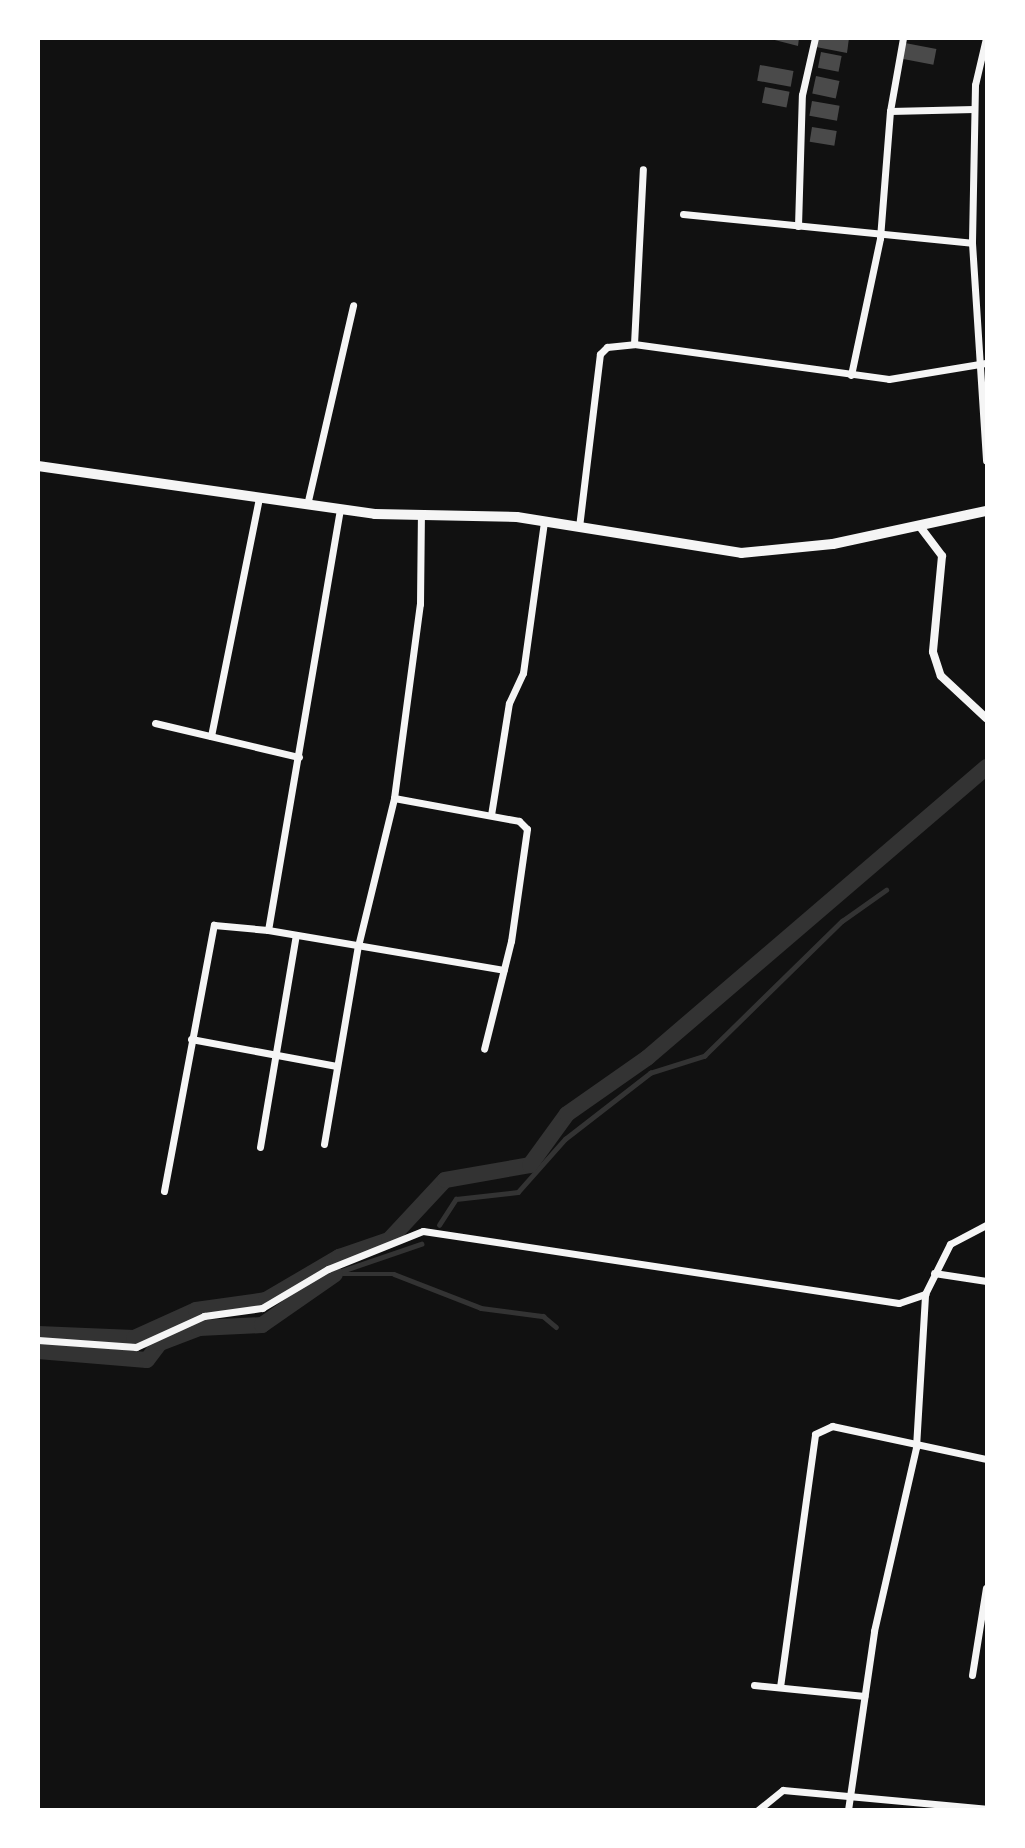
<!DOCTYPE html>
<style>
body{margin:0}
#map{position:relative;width:1025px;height:1848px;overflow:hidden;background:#111;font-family:"Fira Sans",sans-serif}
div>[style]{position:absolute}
.stream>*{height:4.5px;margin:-2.25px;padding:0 2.25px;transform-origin:2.25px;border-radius:2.25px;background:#333}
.canal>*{height:16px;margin:-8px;padding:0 8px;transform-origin:8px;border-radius:8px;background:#333}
.building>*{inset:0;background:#4a4a4a;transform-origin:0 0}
.minor>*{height:7px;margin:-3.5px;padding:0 3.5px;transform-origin:3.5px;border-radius:3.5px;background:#f5f5f5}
.tertiary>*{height:8px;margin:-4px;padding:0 4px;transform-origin:4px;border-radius:4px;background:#f5f5f5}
.secondary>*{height:10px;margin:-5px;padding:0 5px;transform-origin:5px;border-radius:5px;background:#f5f5f5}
span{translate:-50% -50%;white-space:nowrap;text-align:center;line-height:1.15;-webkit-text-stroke:5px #fff;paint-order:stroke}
.frame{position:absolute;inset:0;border:40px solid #fff;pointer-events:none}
</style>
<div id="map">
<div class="stream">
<div style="left:439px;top:1225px;width:31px;rotate:-57deg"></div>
<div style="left:456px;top:1199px;width:62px;rotate:-6.4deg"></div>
<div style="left:518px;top:1192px;width:71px;rotate:-48.4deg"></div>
<div style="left:565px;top:1139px;width:108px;rotate:-37.8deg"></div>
<div style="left:650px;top:1073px;width:57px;rotate:-17.5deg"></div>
<div style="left:704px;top:1056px;width:193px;rotate:-44.4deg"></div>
<div style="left:842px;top:921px;width:54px;rotate:-35.2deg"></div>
<div style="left:339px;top:1272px;width:87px;rotate:-18.9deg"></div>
<div style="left:335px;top:1274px;width:59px"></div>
<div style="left:394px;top:1274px;width:93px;rotate:21.3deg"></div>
<div style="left:481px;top:1308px;width:63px;rotate:7.4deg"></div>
<div style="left:543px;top:1316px;width:17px;rotate:40deg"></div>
</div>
<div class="canal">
<div style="left:38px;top:1334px;width:96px;rotate:2.4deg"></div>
<div style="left:134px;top:1338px;width:68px;rotate:-24.3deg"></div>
<div style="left:196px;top:1310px;width:71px;rotate:-8.1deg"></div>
<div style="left:266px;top:1300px;width:85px;rotate:-30.5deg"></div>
<div style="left:339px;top:1257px;width:53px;rotate:-18.8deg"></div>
<div style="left:389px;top:1240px;width:82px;rotate:-47deg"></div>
<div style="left:445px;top:1180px;width:86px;rotate:-10deg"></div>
<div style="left:530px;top:1165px;width:63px;rotate:-54deg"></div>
<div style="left:567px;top:1114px;width:98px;rotate:-35deg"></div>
<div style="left:647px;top:1058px;width:447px;rotate:-40.6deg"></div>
<div style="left:38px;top:1351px;width:109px;rotate:4.7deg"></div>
<div style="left:147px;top:1360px;width:21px;rotate:-53deg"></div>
<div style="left:160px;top:1343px;width:42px;rotate:-21deg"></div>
<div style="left:199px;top:1328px;width:63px;rotate:-2.7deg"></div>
<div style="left:262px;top:1325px;width:89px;rotate:-34.9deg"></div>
</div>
<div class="building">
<div style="clip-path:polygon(767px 38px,799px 38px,798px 46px)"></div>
<div style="clip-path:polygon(818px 38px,849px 38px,847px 53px,816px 47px)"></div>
<div style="left:905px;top:43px;width:32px;height:16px;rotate:11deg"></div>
<div style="left:821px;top:52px;width:21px;height:16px;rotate:11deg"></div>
<div style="left:760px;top:65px;width:34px;height:16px;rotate:10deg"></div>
<div style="left:816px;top:76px;width:24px;height:18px;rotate:12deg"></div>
<div style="left:765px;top:87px;width:25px;height:16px;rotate:11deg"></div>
<div style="left:812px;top:101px;width:28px;height:15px;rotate:10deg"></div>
<div style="left:812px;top:127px;width:25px;height:15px;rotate:9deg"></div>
</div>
<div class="minor">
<div style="left:986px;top:38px;width:48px;rotate:103.2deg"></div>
<div style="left:975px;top:85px;width:158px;rotate:91.1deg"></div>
<div style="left:972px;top:243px;width:218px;rotate:86.3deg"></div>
<div style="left:890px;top:111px;width:74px;rotate:-79.9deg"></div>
<div style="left:683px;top:214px;width:290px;rotate:5.7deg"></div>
<div style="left:798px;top:226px;width:131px;rotate:-88.3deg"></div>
<div style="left:802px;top:95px;width:58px;rotate:-77.2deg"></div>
<div style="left:634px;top:344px;width:175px;rotate:-87.1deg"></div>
<div style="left:851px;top:375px;width:140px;rotate:-78deg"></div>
<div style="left:880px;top:238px;width:127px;rotate:-85.5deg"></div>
<div style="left:890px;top:111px;width:84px;rotate:-1.4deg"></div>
<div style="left:307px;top:505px;width:205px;rotate:-77deg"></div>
<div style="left:340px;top:509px;width:427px;rotate:99.7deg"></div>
<div style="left:268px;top:930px;width:239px;rotate:9.6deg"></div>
<div style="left:579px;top:527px;width:174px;rotate:-83.1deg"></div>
<div style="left:600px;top:354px;width:10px;rotate:-45deg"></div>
<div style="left:607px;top:347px;width:27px;rotate:-6deg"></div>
<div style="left:634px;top:344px;width:257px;rotate:7.8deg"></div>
<div style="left:889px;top:379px;width:98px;rotate:-9.4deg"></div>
<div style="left:155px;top:723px;width:148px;rotate:13.3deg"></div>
<div style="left:211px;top:736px;width:243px;rotate:-78.6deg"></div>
<div style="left:394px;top:798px;width:127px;rotate:10.4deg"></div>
<div style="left:519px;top:821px;width:11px;rotate:45deg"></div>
<div style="left:527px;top:829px;width:113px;rotate:98.1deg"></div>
<div style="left:511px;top:941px;width:111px;rotate:104deg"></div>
<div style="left:491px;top:815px;width:113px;rotate:-80.9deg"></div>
<div style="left:509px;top:703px;width:33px;rotate:-65deg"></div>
<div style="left:523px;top:673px;width:153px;rotate:-82.1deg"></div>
<div style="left:191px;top:1039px;width:148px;rotate:10.5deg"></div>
<div style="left:324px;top:1144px;width:201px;rotate:-80.3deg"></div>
<div style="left:358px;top:946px;width:152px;rotate:-76.3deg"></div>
<div style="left:394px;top:798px;width:196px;rotate:-82.4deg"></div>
<div style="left:420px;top:604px;width:89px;rotate:-89.4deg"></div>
<div style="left:260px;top:1147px;width:215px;rotate:-80.4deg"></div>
<div style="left:164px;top:1191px;width:271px;rotate:-79.4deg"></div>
<div style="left:214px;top:925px;width:54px;rotate:5.3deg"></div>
<div style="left:934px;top:1273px;width:53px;rotate:8.7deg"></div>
<div style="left:38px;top:1340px;width:98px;rotate:4.1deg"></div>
<div style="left:136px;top:1347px;width:75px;rotate:-24.5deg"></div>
<div style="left:204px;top:1316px;width:59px;rotate:-7.9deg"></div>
<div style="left:262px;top:1308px;width:77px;rotate:-30.6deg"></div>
<div style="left:328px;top:1269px;width:102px;rotate:-21.8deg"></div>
<div style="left:423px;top:1231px;width:481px;rotate:8.6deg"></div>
<div style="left:899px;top:1303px;width:28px;rotate:-19deg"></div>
<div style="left:925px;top:1294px;width:56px;rotate:-63.4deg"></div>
<div style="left:950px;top:1244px;width:41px;rotate:-27.8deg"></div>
<div style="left:972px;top:1675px;width:88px;rotate:-80.9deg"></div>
<div style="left:754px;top:1685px;width:111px;rotate:5.7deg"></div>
<div style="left:780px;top:1687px;width:255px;rotate:-82.1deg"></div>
<div style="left:815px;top:1434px;width:19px;rotate:-25deg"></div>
<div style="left:832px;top:1426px;width:157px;rotate:12.1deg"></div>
<div style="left:758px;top:1810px;width:32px;rotate:-39deg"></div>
<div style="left:783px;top:1790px;width:204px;rotate:5.3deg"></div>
<div style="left:848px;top:1810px;width:181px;rotate:-81.7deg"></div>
<div style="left:874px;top:1631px;width:189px;rotate:-77.1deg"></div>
<div style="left:916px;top:1447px;width:153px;rotate:-86.6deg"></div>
</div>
<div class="tertiary">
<div style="left:921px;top:528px;width:35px;rotate:53deg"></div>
<div style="left:942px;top:556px;width:96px;rotate:95.4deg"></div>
<div style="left:933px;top:652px;width:25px;rotate:72deg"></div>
<div style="left:941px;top:676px;width:62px;rotate:43deg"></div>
</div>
<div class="secondary">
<div style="left:38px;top:466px;width:340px;rotate:8.1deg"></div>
<div style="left:375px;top:514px;width:142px;rotate:1.2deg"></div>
<div style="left:517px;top:517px;width:227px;rotate:9.1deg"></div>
<div style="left:741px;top:553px;width:92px;rotate:-5.6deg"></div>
<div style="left:833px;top:544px;width:157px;rotate:-12.2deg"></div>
</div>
<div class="frame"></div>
</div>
